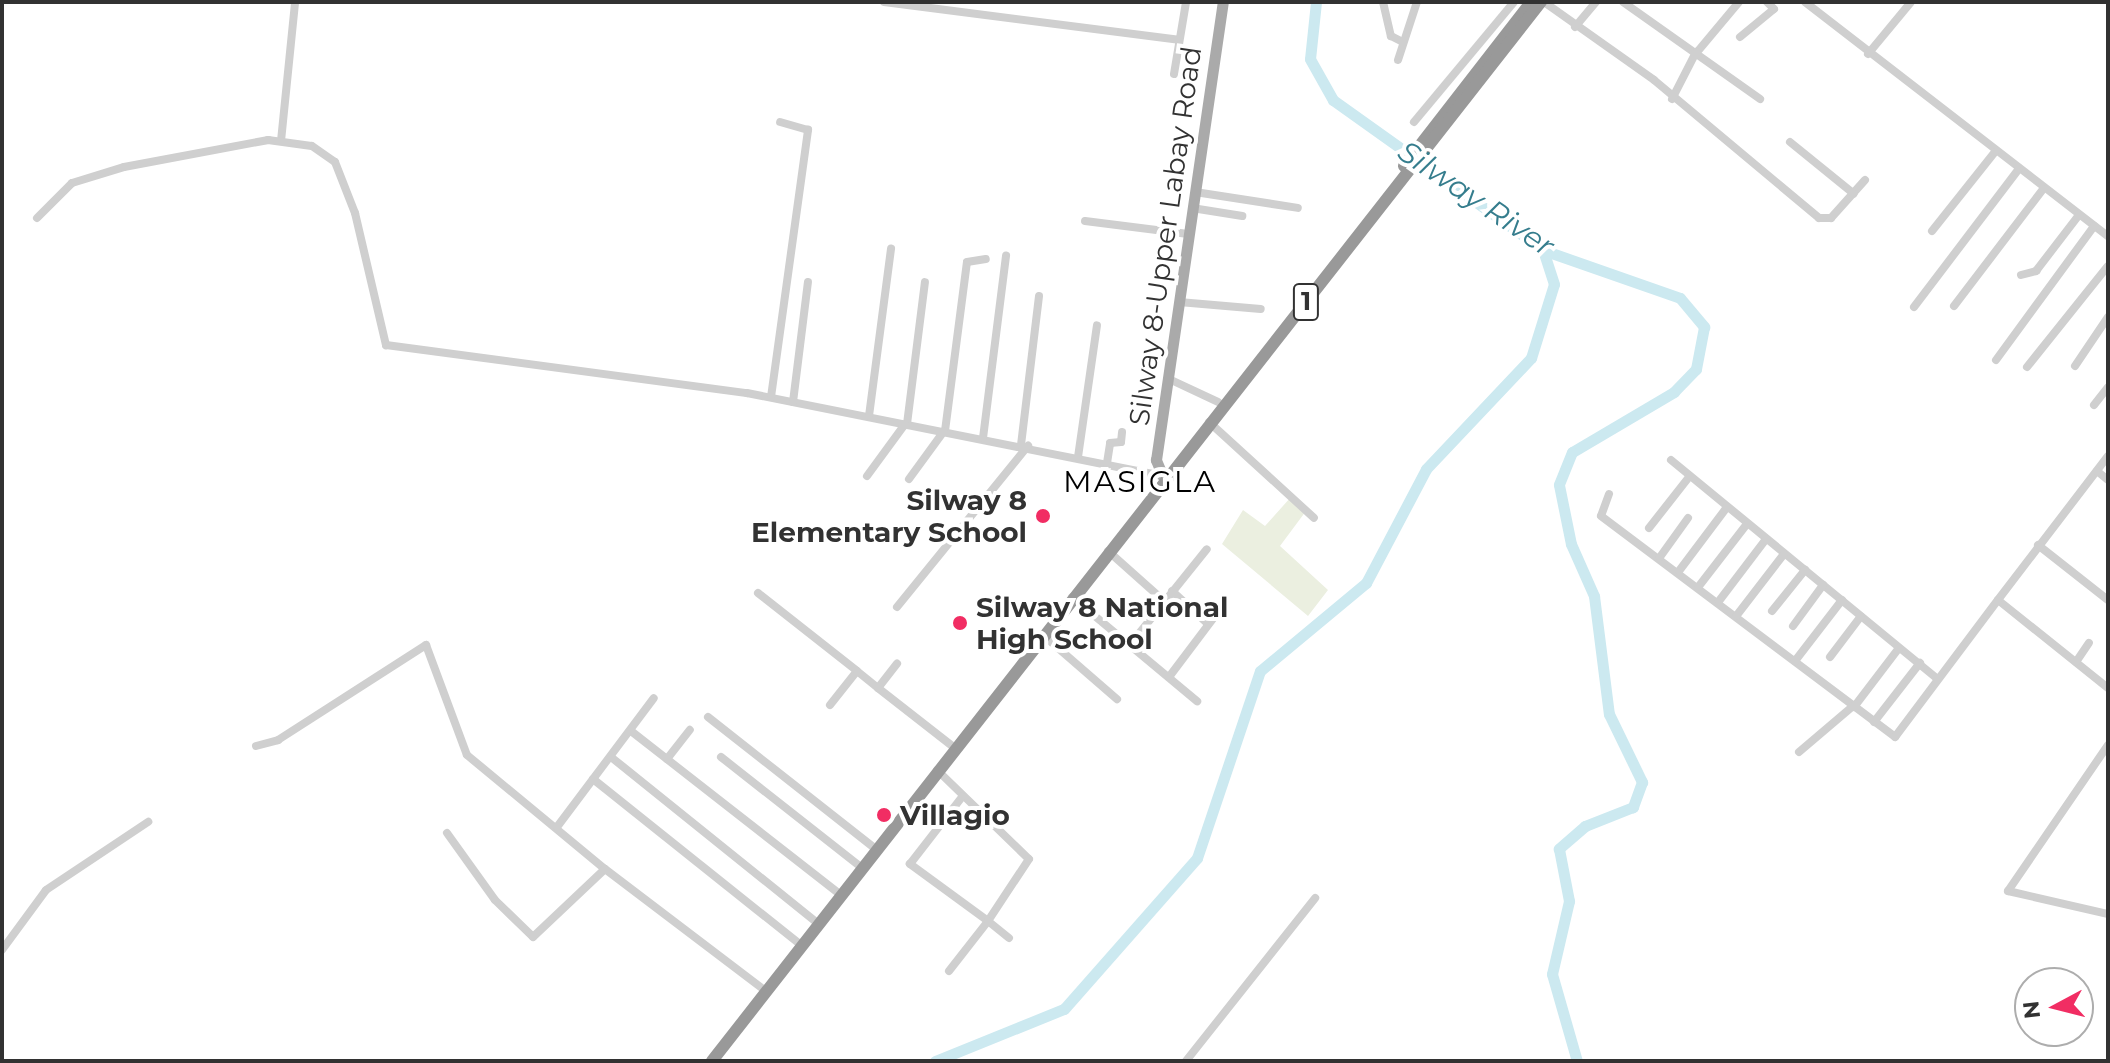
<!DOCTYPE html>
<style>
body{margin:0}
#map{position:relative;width:2110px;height:1063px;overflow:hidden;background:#fff;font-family:Montserrat,sans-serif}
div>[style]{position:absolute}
.green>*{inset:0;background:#ebefe0}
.river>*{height:11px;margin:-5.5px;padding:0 5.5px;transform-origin:5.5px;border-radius:5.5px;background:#cce9f0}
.minor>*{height:8px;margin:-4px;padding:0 4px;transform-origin:4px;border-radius:4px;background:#cfcfcf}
.major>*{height:11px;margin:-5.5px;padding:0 5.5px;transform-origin:5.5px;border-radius:5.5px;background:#aaa}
.highway>*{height:12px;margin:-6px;padding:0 6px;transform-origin:6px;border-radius:6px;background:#999}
.dots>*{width:22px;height:22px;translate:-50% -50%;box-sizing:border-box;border:4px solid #fff;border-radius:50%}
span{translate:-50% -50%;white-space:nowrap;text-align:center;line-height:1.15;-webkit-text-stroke:8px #fff;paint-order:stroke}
.shield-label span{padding:2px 6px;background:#fff;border:2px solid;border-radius:6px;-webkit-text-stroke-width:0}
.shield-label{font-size:26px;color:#323232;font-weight:700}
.street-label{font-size:28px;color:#323232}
.poi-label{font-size:28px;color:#323232;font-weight:700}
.right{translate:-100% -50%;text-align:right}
.left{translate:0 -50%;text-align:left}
.water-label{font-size:30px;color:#357d8d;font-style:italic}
.neighbourhood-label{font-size:30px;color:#000;letter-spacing:2px}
.frame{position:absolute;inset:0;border:4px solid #323232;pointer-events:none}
.north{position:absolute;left:2014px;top:967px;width:80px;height:80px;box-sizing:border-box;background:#fff;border:2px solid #adadad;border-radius:50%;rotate:263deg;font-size:22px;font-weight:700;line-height:32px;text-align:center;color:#323232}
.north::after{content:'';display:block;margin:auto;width:28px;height:36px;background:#f12d63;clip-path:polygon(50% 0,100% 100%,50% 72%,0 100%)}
</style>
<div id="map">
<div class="green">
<div style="clip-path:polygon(1291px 497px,1306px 511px,1280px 546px,1328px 590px,1308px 616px,1222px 544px,1243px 510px,1265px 526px)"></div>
</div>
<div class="river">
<div style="left:1316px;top:2px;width:57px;rotate:96deg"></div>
<div style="left:1310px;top:59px;width:47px;rotate:60.7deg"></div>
<div style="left:1333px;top:100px;width:258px;rotate:35.5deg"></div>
<div style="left:1543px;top:250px;width:145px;rotate:19.3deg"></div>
<div style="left:1680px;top:298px;width:38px;rotate:50deg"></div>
<div style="left:1704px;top:327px;width:43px;rotate:100.8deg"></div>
<div style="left:1696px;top:369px;width:32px;rotate:134deg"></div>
<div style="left:1674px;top:392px;width:118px;rotate:149.5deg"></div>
<div style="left:1572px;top:452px;width:35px;rotate:112deg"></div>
<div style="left:1559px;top:485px;width:60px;rotate:78.5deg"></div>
<div style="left:1571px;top:544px;width:57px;rotate:66.1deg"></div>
<div style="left:1594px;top:596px;width:119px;rotate:82.8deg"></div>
<div style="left:1609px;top:714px;width:76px;rotate:64.1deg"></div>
<div style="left:1642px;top:782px;width:27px;rotate:110deg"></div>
<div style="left:1633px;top:807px;width:52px;rotate:158.4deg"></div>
<div style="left:1585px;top:826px;width:35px;rotate:139deg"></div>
<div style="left:1559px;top:849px;width:53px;rotate:79.1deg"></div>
<div style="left:1569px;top:901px;width:75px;rotate:103.1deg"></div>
<div style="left:1552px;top:974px;width:91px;rotate:74deg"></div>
<div style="left:935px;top:1061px;width:139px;rotate:-22deg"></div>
<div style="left:1064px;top:1009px;width:201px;rotate:-48.6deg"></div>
<div style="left:1197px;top:858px;width:197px;rotate:-71.4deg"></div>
<div style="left:1260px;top:671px;width:138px;rotate:-39.7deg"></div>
<div style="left:1366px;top:583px;width:129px;rotate:-62.2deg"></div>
<div style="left:1426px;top:469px;width:153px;rotate:-46.6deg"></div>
<div style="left:1531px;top:358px;width:77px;rotate:-72.7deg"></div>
<div style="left:1554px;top:284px;width:36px;rotate:-108deg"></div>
</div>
<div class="minor">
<div style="left:884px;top:2px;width:297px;rotate:7.3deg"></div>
<div style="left:1383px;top:2px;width:35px;rotate:77deg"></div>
<div style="left:1391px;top:36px;width:11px;rotate:27deg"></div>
<div style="left:1544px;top:2px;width:135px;rotate:35.3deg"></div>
<div style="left:1654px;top:80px;width:215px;rotate:39.9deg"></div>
<div style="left:1819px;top:218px;width:12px"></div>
<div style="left:1831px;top:218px;width:51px;rotate:-48.2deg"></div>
<div style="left:1623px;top:2px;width:168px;rotate:35.3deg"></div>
<div style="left:1805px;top:2px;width:383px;rotate:37.7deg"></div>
<div style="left:1575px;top:27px;width:33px;rotate:-50deg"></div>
<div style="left:1740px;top:37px;width:44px;rotate:-39.5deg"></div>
<div style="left:1774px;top:9px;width:10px;rotate:-135deg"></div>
<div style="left:1698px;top:51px;width:64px;rotate:-50.1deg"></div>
<div style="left:1868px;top:54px;width:67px;rotate:-50.4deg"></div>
<div style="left:1398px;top:60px;width:61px;rotate:-71.9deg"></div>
<div style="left:1174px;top:74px;width:73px;rotate:-80.5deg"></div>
<div style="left:1672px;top:99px;width:53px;rotate:-62.9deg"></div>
<div style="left:1414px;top:122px;width:156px;rotate:-50.2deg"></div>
<div style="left:281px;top:141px;width:140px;rotate:-84.2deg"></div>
<div style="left:1790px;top:142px;width:82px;rotate:39.1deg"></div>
<div style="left:1195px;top:192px;width:104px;rotate:8.8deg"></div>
<div style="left:1192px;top:208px;width:51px;rotate:9.1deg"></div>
<div style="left:37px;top:218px;width:49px;rotate:-45deg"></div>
<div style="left:72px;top:183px;width:54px;rotate:-17.1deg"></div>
<div style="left:124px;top:167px;width:147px;rotate:-10.6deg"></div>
<div style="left:268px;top:140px;width:44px;rotate:7.8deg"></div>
<div style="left:312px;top:146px;width:28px;rotate:35deg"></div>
<div style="left:335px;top:162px;width:55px;rotate:68.6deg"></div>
<div style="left:355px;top:213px;width:136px;rotate:76.8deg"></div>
<div style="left:386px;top:345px;width:364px;rotate:7.6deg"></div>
<div style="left:747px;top:393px;width:420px;rotate:11.3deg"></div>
<div style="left:1085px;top:221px;width:104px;rotate:7.2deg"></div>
<div style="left:1932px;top:231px;width:100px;rotate:-51.5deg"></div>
<div style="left:2021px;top:275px;width:16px;rotate:-15deg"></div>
<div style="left:2036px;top:271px;width:71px;rotate:-52.5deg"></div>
<div style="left:1179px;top:302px;width:82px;rotate:4.9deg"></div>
<div style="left:1954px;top:306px;width:147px;rotate:-52.7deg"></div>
<div style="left:1914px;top:307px;width:172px;rotate:-52.8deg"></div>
<div style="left:1996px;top:360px;width:166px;rotate:-53.8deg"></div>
<div style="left:2075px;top:366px;width:59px;rotate:-56deg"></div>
<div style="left:2027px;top:367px;width:129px;rotate:-51.3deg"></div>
<div style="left:1169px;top:379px;width:54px;rotate:25.1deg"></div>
<div style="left:771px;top:397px;width:270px;rotate:-82.1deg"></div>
<div style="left:808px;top:130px;width:29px;rotate:-164deg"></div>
<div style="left:793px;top:402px;width:121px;rotate:-82.9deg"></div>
<div style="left:2094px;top:405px;width:23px;rotate:-52deg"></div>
<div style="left:869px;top:416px;width:169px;rotate:-82.5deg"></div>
<div style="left:1209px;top:422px;width:142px;rotate:42.4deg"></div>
<div style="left:907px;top:424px;width:143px;rotate:-82.8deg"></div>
<div style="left:945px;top:431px;width:170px;rotate:-82.6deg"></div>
<div style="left:967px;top:262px;width:19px;rotate:-9deg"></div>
<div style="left:983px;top:438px;width:184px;rotate:-82.8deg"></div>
<div style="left:1021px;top:445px;width:150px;rotate:-83.1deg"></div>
<div style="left:2108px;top:456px;width:181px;rotate:127.4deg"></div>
<div style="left:1998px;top:600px;width:141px;rotate:38.7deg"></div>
<div style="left:1078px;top:457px;width:133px;rotate:-81.8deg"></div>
<div style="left:1671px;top:460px;width:345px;rotate:39.4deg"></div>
<div style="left:1107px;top:463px;width:20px;rotate:-81deg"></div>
<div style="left:1110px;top:443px;width:11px;rotate:-5deg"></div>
<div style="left:1121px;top:442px;width:10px;rotate:-84deg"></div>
<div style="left:2097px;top:471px;width:14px;rotate:39deg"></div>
<div style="left:867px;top:476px;width:64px;rotate:-53.8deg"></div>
<div style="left:909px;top:479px;width:59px;rotate:-53.9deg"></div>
<div style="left:1609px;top:494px;width:23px;rotate:110deg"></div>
<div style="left:1601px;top:516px;width:368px;rotate:36.9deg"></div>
<div style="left:1895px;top:737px;width:171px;rotate:-53.1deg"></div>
<div style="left:1649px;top:528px;width:65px;rotate:-51.9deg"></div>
<div style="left:2038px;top:545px;width:89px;rotate:38.2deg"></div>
<div style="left:1108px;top:551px;width:74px;rotate:41.7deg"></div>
<div style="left:1660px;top:557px;width:48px;rotate:-54.3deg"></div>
<div style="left:1679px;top:571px;width:80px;rotate:-53.1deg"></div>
<div style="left:1699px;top:586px;width:78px;rotate:-52.3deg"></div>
<div style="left:1172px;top:591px;width:49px;rotate:42.5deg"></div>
<div style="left:758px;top:593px;width:126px;rotate:38.2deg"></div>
<div style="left:1072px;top:597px;width:163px;rotate:39.8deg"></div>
<div style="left:1719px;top:601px;width:78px;rotate:-52.8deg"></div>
<div style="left:897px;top:607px;width:208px;rotate:-50.9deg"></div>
<div style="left:1772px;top:611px;width:53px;rotate:-51.2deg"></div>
<div style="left:1737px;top:615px;width:77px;rotate:-52.4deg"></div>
<div style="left:1793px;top:626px;width:51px;rotate:-53.8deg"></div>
<div style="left:1043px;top:635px;width:98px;rotate:40.9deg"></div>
<div style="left:1129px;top:646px;width:124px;rotate:-51.2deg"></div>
<div style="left:1830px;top:657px;width:51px;rotate:-52.9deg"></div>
<div style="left:1795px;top:661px;width:77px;rotate:-52.4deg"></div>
<div style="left:2076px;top:662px;width:23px;rotate:-56deg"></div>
<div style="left:1169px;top:677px;width:91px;rotate:-53deg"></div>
<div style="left:878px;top:688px;width:93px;rotate:38deg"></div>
<div style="left:830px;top:705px;width:43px;rotate:-51.5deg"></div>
<div style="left:857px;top:671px;width:27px;rotate:39deg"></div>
<div style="left:878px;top:688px;width:31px;rotate:-52deg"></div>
<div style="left:1854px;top:707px;width:74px;rotate:-52.7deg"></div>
<div style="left:708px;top:717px;width:209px;rotate:38.2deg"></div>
<div style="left:1874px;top:722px;width:75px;rotate:-52.1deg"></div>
<div style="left:631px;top:731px;width:266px;rotate:38deg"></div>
<div style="left:2108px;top:745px;width:177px;rotate:124.4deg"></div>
<div style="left:2008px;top:891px;width:103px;rotate:13deg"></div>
<div style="left:256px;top:746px;width:23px;rotate:-15deg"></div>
<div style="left:278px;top:740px;width:176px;rotate:-32.7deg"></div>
<div style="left:426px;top:645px;width:117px;rotate:69.6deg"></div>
<div style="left:467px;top:755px;width:179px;rotate:39.6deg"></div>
<div style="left:1799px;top:752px;width:71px;rotate:-40.4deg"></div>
<div style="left:611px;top:757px;width:267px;rotate:38.8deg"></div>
<div style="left:721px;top:757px;width:179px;rotate:38.2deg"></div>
<div style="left:667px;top:759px;width:37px;rotate:-52deg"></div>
<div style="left:937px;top:770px;width:128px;rotate:44.1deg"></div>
<div style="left:1029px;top:859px;width:74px;rotate:123.5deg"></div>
<div style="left:988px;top:921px;width:97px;rotate:-143.8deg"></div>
<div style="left:910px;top:864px;width:85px;rotate:-52.2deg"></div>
<div style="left:593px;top:779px;width:268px;rotate:38.6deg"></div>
<div style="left:557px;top:827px;width:161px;rotate:-53.1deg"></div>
<div style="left:447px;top:833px;width:82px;rotate:54.4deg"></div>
<div style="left:495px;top:900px;width:53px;rotate:44.2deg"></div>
<div style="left:533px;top:937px;width:99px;rotate:-43.4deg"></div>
<div style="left:605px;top:869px;width:202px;rotate:37.2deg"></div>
<div style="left:2px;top:950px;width:74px;rotate:-53.7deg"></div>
<div style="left:46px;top:890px;width:123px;rotate:-33.7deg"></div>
<div style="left:949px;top:971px;width:63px;rotate:-52deg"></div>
<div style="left:988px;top:921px;width:27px;rotate:39deg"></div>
<div style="left:1186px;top:1061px;width:208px;rotate:-51.6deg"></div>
</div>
<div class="major">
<div style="left:1164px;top:479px;width:21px;rotate:-113deg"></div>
<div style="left:1156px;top:460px;width:463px;rotate:-81.7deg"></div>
</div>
<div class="highway">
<div style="left:1404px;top:166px;width:207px;rotate:-52.2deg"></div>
<div style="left:712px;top:1061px;width:1345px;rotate:-51.95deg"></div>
</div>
<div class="dots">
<div style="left:1043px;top:516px;background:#f12d63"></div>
<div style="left:960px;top:623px;background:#f12d63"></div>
<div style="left:884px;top:815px;background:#f12d63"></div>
</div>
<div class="shield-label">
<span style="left:1306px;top:302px">1</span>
</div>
<div class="street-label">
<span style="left:1165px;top:236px;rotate:-82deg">Silway 8-Upper Labay Road</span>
</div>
<div class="poi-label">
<span class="right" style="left:1027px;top:516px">Silway 8<br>Elementary School</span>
<span class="left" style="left:976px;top:623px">Silway 8 National<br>High School</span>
<span class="left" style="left:900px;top:815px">Villagio</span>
</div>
<div class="water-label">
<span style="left:1476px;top:199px;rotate:34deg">Silway River</span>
</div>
<div class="neighbourhood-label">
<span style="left:1140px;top:482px">MASIGLA</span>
</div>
<div class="frame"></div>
<div class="north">N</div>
</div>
